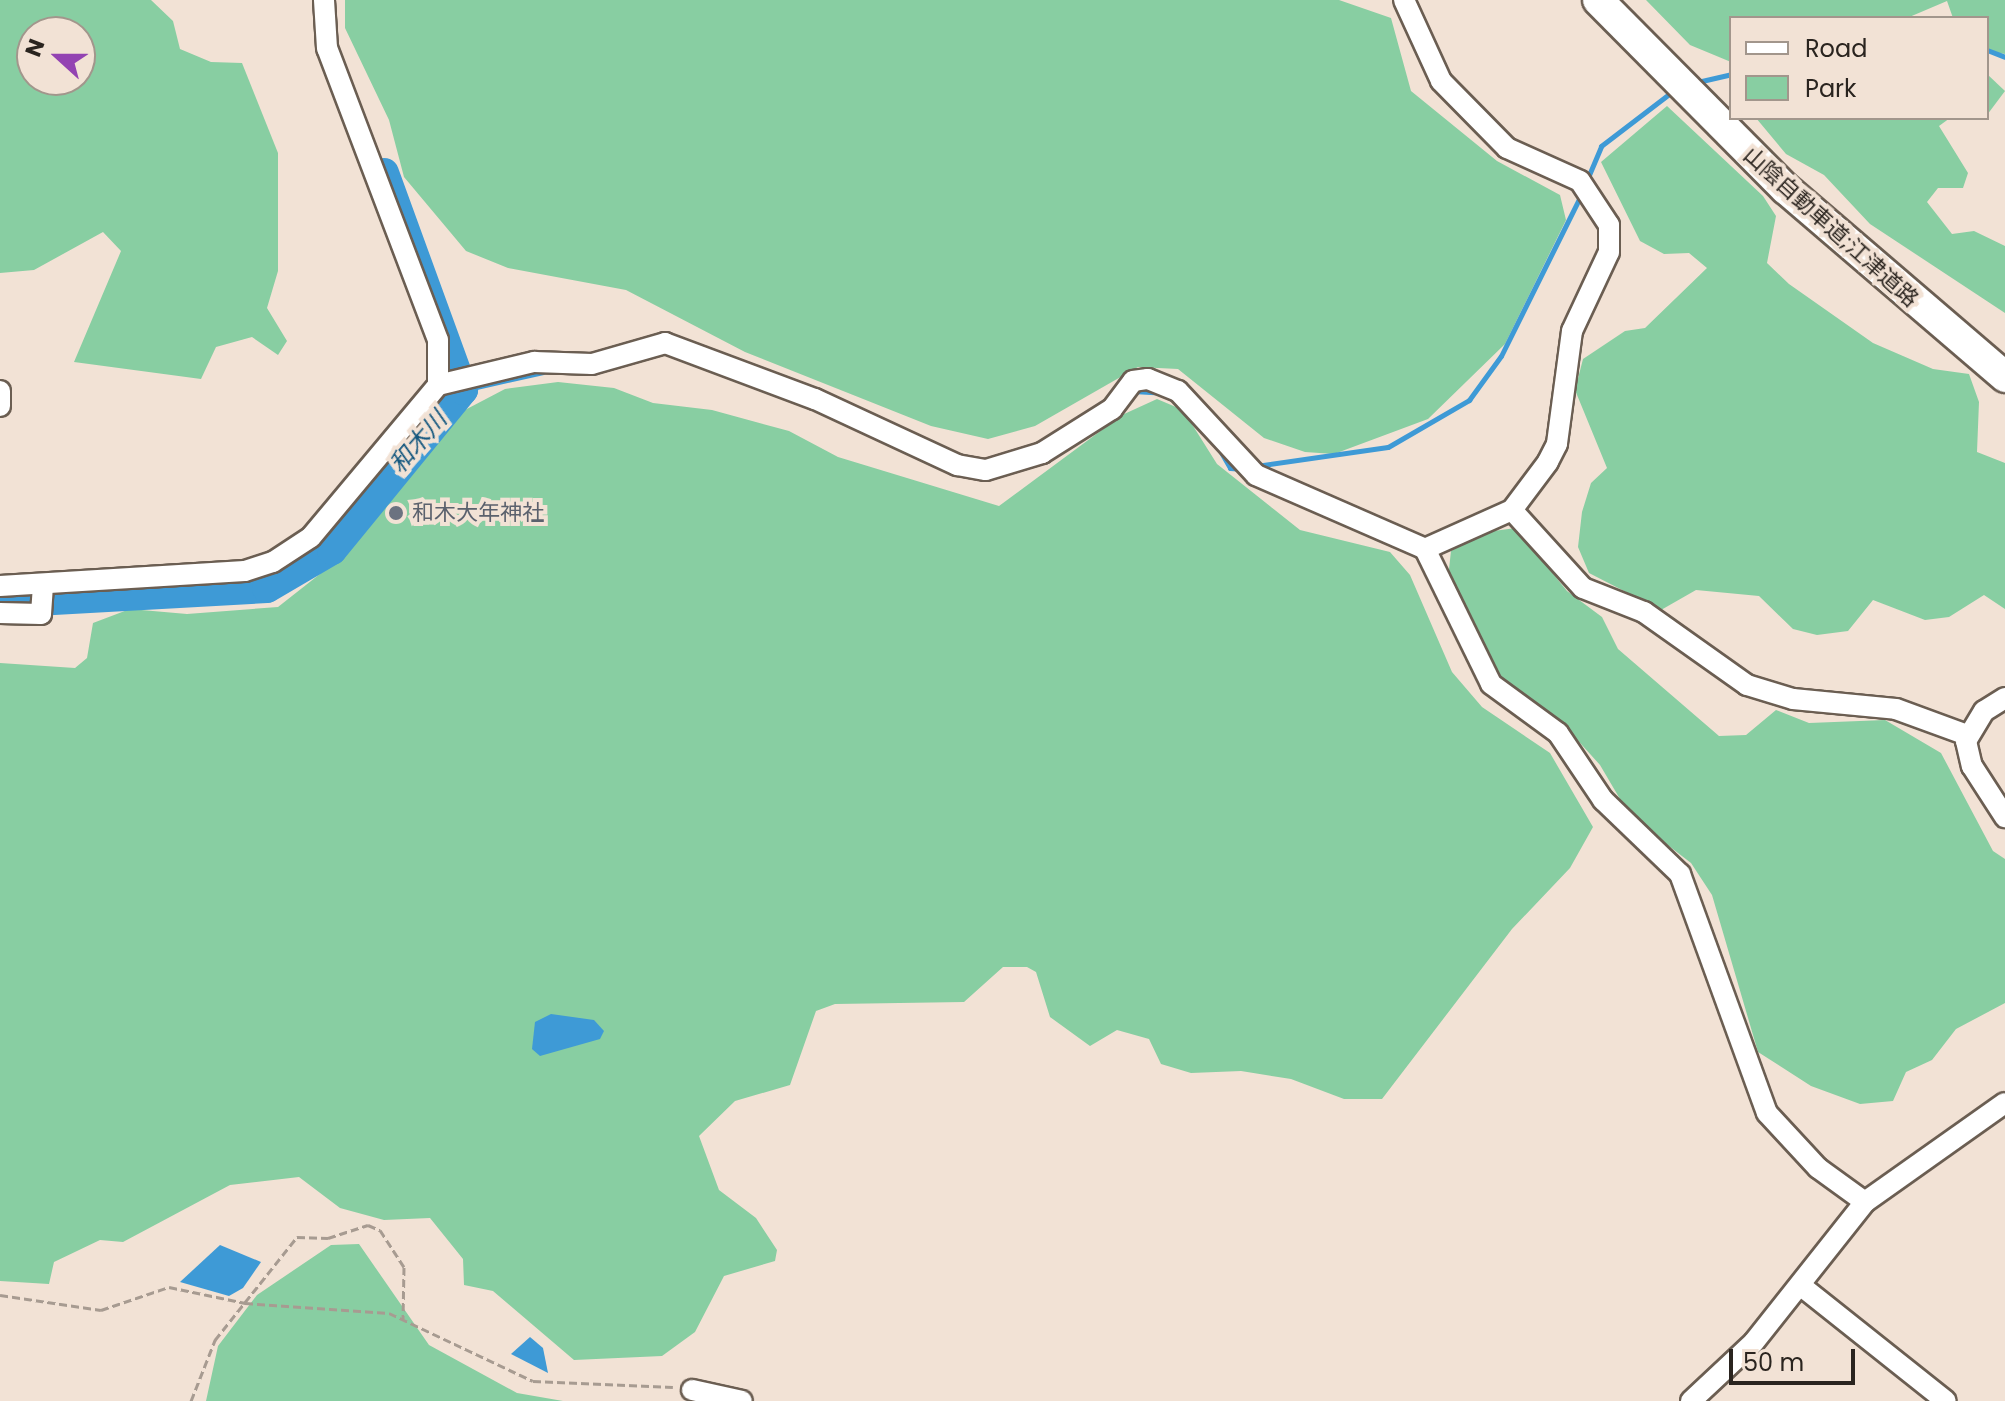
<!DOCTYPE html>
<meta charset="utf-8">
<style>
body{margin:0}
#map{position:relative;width:2005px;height:1401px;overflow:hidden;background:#f2e2d5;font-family:Poppins,"Noto Sans JP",sans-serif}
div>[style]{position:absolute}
.green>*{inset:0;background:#88cea2}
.water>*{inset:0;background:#3e9ad6}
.stream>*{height:5px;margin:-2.5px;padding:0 2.5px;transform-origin:2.5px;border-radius:2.5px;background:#3e9ad6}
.river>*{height:30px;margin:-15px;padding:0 15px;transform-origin:15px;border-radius:15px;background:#3e9ad6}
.path>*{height:3px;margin-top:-1.5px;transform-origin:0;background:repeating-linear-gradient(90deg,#a79b91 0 8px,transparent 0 12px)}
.roads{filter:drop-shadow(2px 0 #6b5e52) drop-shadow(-2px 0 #6b5e52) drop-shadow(0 2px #6b5e52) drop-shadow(0 -2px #6b5e52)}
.minor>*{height:20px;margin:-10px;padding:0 10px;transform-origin:10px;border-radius:10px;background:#fff}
.highway>*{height:30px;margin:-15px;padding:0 15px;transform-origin:15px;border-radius:15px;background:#fff}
.dots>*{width:22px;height:22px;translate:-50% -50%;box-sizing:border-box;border:4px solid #f2e2d5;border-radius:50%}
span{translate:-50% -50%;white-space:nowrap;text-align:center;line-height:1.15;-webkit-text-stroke:8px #f2e2d5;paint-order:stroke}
.street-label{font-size:22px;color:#2a241f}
.worship-label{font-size:22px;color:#5b616d}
.left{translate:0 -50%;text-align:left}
.water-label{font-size:24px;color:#12567e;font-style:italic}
.legend{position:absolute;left:1729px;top:16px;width:260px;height:104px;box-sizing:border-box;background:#f2e2d5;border:2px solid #a2968c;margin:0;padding:10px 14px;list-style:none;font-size:24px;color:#2a241f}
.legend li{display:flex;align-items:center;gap:16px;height:40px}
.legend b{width:40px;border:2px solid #a2968c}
.north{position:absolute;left:16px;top:16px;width:80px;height:80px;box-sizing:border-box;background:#f2e2d5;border:2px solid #a2968c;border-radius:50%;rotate:291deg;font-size:22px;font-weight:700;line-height:32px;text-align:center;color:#2a241f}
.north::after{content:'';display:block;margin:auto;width:28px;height:36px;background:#9343b2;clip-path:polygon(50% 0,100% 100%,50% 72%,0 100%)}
.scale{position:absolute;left:1729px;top:1349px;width:126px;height:36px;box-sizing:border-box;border:4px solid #2a241f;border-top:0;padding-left:10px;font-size:24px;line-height:28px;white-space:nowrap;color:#2a241f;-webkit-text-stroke:6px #f2e2d5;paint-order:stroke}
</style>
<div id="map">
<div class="green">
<div style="clip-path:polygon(evenodd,0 0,151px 0,173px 21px,180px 49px,211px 62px,242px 63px,278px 153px,278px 271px,267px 308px,287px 341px,278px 355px,252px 337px,216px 347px,201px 379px,74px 362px,121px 251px,103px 232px,34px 270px,0 273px,0 0,32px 32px,80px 32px,80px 80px,32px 80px,32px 32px)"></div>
<div style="clip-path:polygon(345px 0,1339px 0,1391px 18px,1411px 91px,1497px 161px,1560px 195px,1566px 220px,1505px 344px,1428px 419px,1334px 454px,1305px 452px,1264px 438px,1178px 369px,1138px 367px,1035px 426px,988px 439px,931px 426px,745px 352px,626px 290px,508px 268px,466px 251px,404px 177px,389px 120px,345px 28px)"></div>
<div style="clip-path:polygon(1646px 0,2005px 0,2005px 54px,1987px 51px,1987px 18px,1953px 18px,1947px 1px,1907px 18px,1731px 18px,1731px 62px,1690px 45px)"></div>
<div style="clip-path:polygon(1987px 74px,2005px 91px,1987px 115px)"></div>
<div style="clip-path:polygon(1667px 106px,1763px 196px,1776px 216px,1767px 263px,1789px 284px,1873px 343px,1933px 369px,1969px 374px,1979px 402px,1977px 452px,2005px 463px,2005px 609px,1984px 595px,1949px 617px,1925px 620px,1873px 600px,1848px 631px,1817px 635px,1793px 629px,1759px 596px,1696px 590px,1661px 610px,1589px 573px,1578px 547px,1582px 512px,1591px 483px,1607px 468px,1575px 390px,1583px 359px,1625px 331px,1645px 328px,1707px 268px,1689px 253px,1664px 254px,1640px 241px,1601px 162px)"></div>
<div style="clip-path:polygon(1756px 118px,1950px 118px,1939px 126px,1968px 173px,1963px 188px,1938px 188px,1927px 202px,1952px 234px,1974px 231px,2005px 246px,2005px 313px,1870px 224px,1824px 175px,1786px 154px)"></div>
<div style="clip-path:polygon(558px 382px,614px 388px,653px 403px,712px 410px,789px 431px,838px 457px,999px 506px,1122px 415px,1157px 399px,1183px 410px,1217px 464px,1300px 530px,1390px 552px,1410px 575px,1452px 672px,1482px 707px,1550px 753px,1593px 827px,1570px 868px,1512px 929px,1382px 1099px,1344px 1099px,1291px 1079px,1241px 1071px,1191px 1073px,1161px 1064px,1149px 1039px,1117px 1030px,1090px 1046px,1050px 1017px,1036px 972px,1027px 967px,1003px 967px,964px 1002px,835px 1004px,816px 1011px,790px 1085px,735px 1101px,699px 1136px,719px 1190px,756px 1218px,777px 1250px,775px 1261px,724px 1276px,695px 1332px,662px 1356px,574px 1360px,493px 1291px,464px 1285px,463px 1259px,430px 1218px,384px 1220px,340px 1208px,299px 1177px,230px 1185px,123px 1242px,100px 1240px,54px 1262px,49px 1284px,0 1281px,0 663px,75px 668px,87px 658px,93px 623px,130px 609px,187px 614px,278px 607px,339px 559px,463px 411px,505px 389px)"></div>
<div style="clip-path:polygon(1516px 528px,1567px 591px,1602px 617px,1618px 649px,1719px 736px,1746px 735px,1776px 710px,1809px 723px,1885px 720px,1941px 753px,1993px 851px,2005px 859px,2005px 1003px,1956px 1029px,1932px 1060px,1906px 1072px,1893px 1101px,1860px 1104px,1811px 1086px,1758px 1052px,1712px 895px,1691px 863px,1630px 816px,1600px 765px,1563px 724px,1508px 688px,1482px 659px,1447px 587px,1451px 551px,1486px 532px)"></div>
<div style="clip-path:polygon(359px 1244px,429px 1345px,517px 1393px,563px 1401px,206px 1401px,218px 1346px,257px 1295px,331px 1245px)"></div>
</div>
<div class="water">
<div style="clip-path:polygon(551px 1014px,594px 1020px,604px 1031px,600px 1039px,540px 1056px,532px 1049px,535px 1022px)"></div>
<div style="clip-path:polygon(220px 1245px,261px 1262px,243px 1288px,229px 1296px,180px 1282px)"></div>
<div style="clip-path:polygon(530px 1337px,543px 1348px,548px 1373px,511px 1354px)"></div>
</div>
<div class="stream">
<div style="left:1987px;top:50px;width:19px;rotate:21deg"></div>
<div style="left:1693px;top:83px;width:39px;rotate:-13deg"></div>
<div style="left:1586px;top:182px;width:39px;rotate:-67deg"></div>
<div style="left:1601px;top:146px;width:91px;rotate:-37.4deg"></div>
<div style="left:592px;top:354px;width:76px;rotate:-16deg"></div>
<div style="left:665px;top:333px;width:157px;rotate:20.5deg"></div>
<div style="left:463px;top:390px;width:82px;rotate:-12.7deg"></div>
<div style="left:1133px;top:391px;width:22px;rotate:3deg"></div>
<div style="left:1073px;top:422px;width:45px;rotate:-33.3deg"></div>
<div style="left:1218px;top:447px;width:24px;rotate:60deg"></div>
<div style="left:1230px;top:468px;width:13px;rotate:4deg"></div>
<div style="left:1256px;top:466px;width:133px;rotate:-8.2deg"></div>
<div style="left:1388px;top:447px;width:94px;rotate:-30.1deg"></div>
<div style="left:1469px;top:400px;width:54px;rotate:-54deg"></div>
<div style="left:1501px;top:356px;width:180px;rotate:-63.6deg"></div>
</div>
<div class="river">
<div style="left:0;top:603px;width:267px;rotate:-3.2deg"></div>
<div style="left:267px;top:588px;width:75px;rotate:-30.3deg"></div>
<div style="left:332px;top:550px;width:207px;rotate:-50.7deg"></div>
<div style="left:463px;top:390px;width:231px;rotate:-110deg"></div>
</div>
<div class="path">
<div style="left:0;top:1295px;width:102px;rotate:8.4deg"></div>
<div style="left:101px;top:1310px;width:72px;rotate:-18.7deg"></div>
<div style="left:169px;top:1287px;width:78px;rotate:11.9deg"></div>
<div style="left:245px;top:1303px;width:144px;rotate:4deg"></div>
<div style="left:389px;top:1313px;width:159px;rotate:25.3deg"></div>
<div style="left:533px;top:1381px;width:140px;rotate:2.5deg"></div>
<div style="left:191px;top:1401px;width:66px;rotate:-68.5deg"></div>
<div style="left:215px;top:1340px;width:132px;rotate:-51.5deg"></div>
<div style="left:297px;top:1237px;width:31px;rotate:2deg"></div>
<div style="left:328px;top:1238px;width:42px;rotate:-18deg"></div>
<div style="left:368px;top:1225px;width:13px;rotate:23deg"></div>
<div style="left:380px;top:1230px;width:44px;rotate:57deg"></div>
<div style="left:404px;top:1267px;width:52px;rotate:91.1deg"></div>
</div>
<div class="roads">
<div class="minor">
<div style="left:1404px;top:0;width:89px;rotate:65.4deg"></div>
<div style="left:1441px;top:81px;width:94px;rotate:45.4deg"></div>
<div style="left:1507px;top:148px;width:80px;rotate:24.3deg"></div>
<div style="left:1580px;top:181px;width:53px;rotate:56.6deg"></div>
<div style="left:1609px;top:225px;width:27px;rotate:90deg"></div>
<div style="left:1609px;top:252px;width:87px;rotate:115.1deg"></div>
<div style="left:1572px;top:331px;width:114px;rotate:97.6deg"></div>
<div style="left:1557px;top:444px;width:20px;rotate:117deg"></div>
<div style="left:1548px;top:462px;width:60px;rotate:126.9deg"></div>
<div style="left:1512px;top:510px;width:95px;rotate:155.9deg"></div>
<div style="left:438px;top:385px;width:99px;rotate:-13.5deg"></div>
<div style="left:534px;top:362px;width:58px;rotate:2deg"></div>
<div style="left:592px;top:364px;width:76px;rotate:-16deg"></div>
<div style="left:665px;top:343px;width:160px;rotate:20.5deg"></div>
<div style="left:815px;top:399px;width:157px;rotate:24.9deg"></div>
<div style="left:957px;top:465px;width:29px;rotate:10deg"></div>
<div style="left:986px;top:470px;width:59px;rotate:-16.9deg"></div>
<div style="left:1042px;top:453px;width:83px;rotate:-32.2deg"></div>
<div style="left:1112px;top:409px;width:35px;rotate:-53deg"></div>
<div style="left:1133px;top:381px;width:15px;rotate:-8deg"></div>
<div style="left:1148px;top:379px;width:32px;rotate:22deg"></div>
<div style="left:1178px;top:391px;width:115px;rotate:47.1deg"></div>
<div style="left:1256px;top:475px;width:184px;rotate:23.6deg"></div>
<div style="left:1425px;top:549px;width:150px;rotate:63.9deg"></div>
<div style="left:1491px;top:684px;width:83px;rotate:36.2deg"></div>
<div style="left:1558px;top:733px;width:81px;rotate:56.1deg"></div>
<div style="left:1603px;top:800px;width:107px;rotate:43.9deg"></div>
<div style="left:1680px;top:874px;width:254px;rotate:70deg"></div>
<div style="left:1767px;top:1113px;width:75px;rotate:47.2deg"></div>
<div style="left:1818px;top:1168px;width:58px;rotate:35.9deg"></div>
<div style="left:0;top:391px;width:15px;rotate:90deg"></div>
<div style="left:1512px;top:510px;width:105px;rotate:47.7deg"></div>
<div style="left:1583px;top:588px;width:66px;rotate:21.5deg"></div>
<div style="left:1644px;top:612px;width:126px;rotate:35.3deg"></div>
<div style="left:1747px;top:685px;width:48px;rotate:16.9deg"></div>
<div style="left:1793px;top:699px;width:103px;rotate:5.5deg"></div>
<div style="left:1896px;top:709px;width:76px;rotate:20.1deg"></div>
<div style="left:0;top:586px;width:245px;rotate:-3.5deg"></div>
<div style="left:245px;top:571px;width:29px;rotate:-18deg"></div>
<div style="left:273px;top:562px;width:45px;rotate:-33.3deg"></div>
<div style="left:311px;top:537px;width:198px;rotate:-50.1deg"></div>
<div style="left:438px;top:385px;width:45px;rotate:-90deg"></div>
<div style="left:438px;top:340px;width:312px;rotate:-110.8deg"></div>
<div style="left:327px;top:48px;width:48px;rotate:-93.6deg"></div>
<div style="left:0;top:613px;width:41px;rotate:1.4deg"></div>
<div style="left:41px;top:614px;width:29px;rotate:-86deg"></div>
<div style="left:2005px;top:698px;width:25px;rotate:148deg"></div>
<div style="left:1984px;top:711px;width:35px;rotate:121deg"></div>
<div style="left:1966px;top:741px;width:26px;rotate:77deg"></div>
<div style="left:1972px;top:766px;width:61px;rotate:57.1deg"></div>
<div style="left:1800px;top:1285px;width:186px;rotate:38.5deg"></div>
<div style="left:692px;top:1390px;width:51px;rotate:12.4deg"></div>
<div style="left:1691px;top:1401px;width:86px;rotate:-43.1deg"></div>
<div style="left:1754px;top:1342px;width:179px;rotate:-51.6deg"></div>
<div style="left:1865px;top:1202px;width:171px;rotate:-35.3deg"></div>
</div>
<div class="highway">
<div style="left:1598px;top:0;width:267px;rotate:45.2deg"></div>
<div style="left:1786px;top:189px;width:289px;rotate:40.6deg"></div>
</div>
</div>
<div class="dots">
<div style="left:396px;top:513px;background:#6b7280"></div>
</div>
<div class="street-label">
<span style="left:1831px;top:227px;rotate:42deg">山陰自動車道;江津道路</span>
</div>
<div class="worship-label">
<span class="left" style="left:412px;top:513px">和木大年神社</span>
</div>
<div class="water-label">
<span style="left:418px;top:442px;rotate:-49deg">和木川</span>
</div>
<ul class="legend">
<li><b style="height:10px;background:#fff"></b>Road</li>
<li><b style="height:22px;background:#88cea2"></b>Park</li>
</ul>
<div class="north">N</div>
<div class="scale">50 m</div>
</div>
